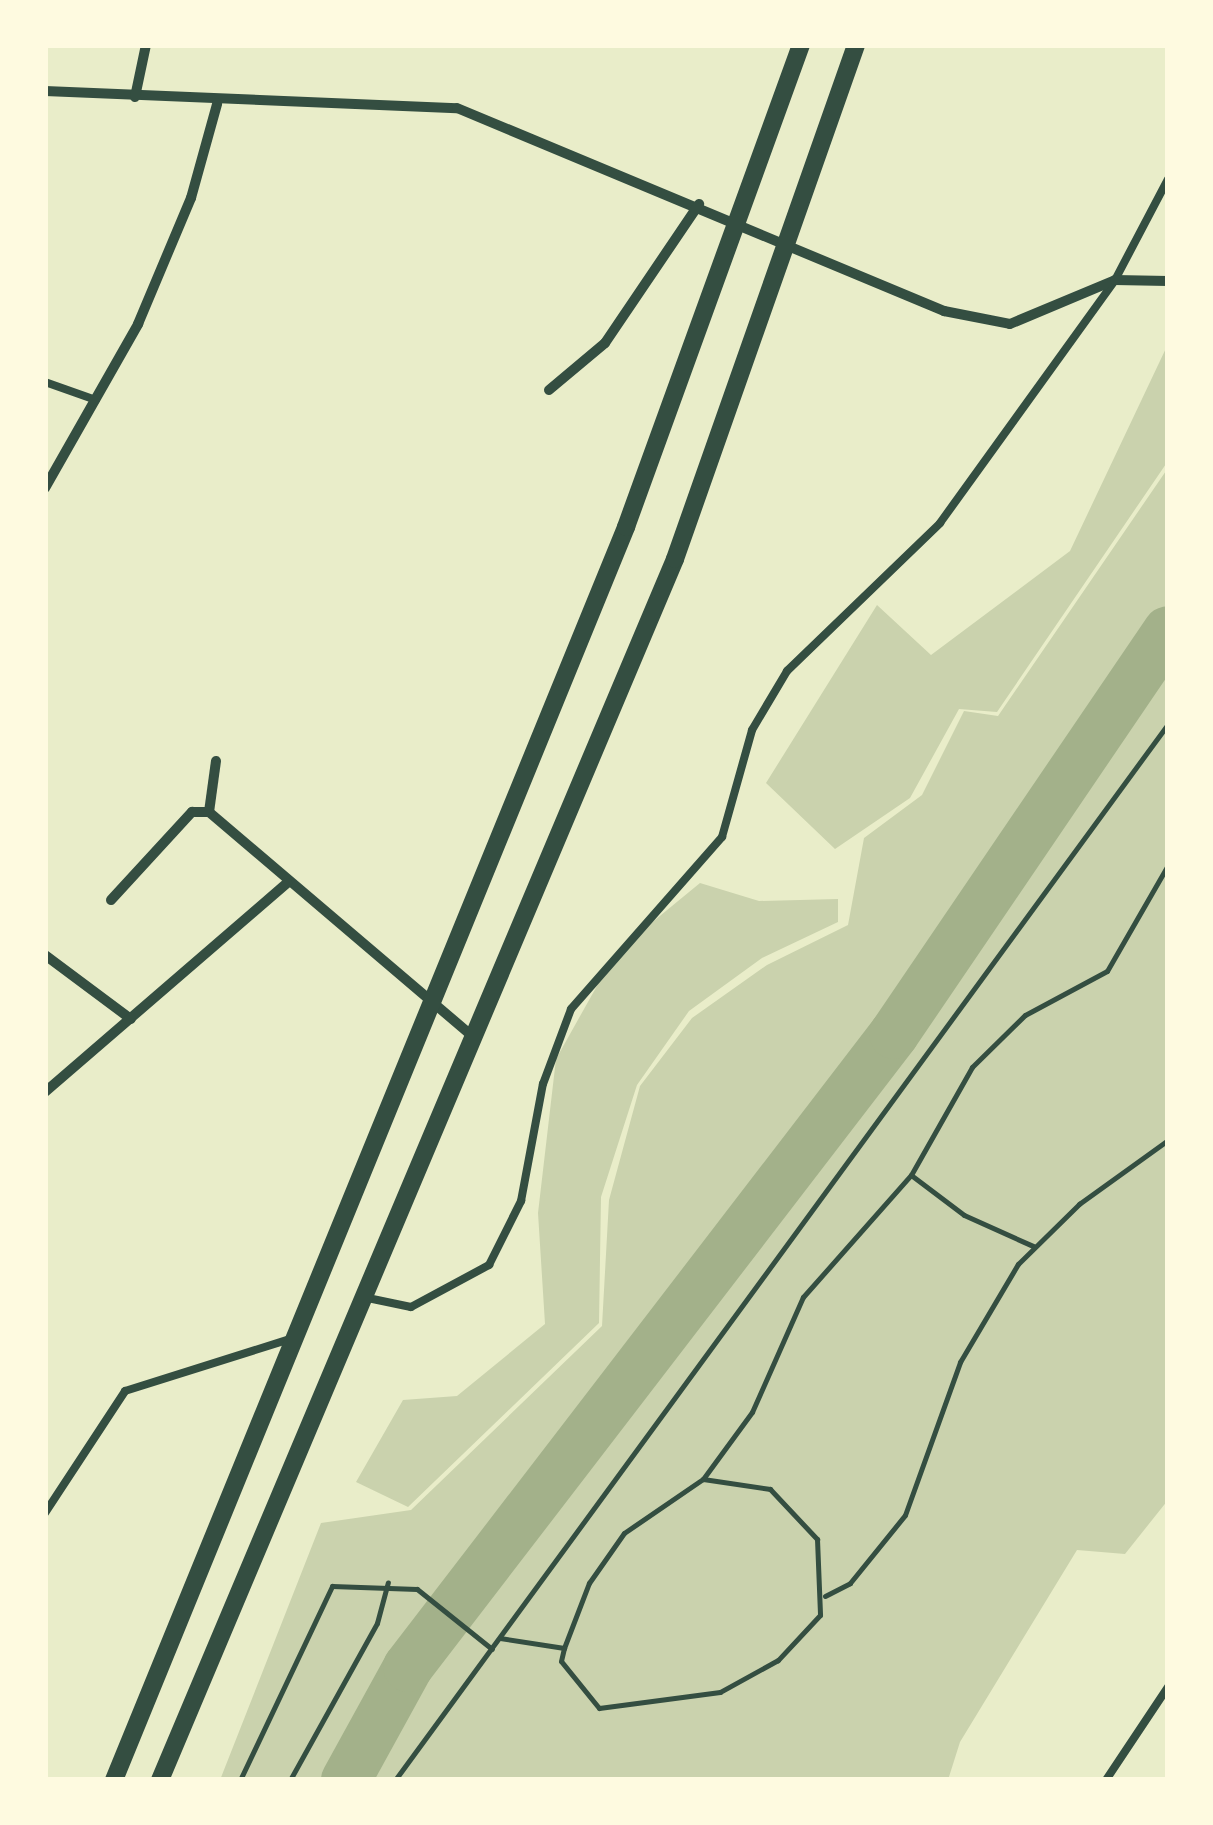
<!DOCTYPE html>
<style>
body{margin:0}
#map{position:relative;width:1213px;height:1825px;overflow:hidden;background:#e9edc9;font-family:"Golos Text",sans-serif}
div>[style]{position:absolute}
.green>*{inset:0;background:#cad2ad}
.river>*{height:50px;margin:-25px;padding:0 25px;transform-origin:25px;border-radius:25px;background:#a3b18a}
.path>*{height:5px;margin:-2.5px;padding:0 2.5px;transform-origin:2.5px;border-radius:2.5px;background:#344e41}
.service>*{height:8px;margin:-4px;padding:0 4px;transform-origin:4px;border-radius:4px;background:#344e41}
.minor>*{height:10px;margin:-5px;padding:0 5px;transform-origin:5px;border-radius:5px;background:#344e41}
.tertiary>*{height:18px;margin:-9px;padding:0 9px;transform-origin:9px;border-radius:9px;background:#344e41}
span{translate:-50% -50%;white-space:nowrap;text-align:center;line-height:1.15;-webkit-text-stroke:10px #fefae0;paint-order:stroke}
.frame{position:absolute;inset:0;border:48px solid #fefae0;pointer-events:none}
</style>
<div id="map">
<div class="green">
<div style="clip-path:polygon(1168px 344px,1168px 461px,997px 712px,959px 709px,910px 798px,835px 849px,766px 783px,877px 605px,931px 655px,1070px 551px)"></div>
<div style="clip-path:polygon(1168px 468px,1168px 1500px,1125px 1554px,1077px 1550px,960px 1742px,948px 1780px,220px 1780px,321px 1523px,411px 1510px,602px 1326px,609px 1200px,640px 1086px,692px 1018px,767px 965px,848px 925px,864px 838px,922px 795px,964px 711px,998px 716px)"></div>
<div style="clip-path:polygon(700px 883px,759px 901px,838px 899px,838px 922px,762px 958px,689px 1011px,637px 1085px,601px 1197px,599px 1323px,408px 1507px,356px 1482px,403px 1400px,457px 1396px,545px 1324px,538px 1213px,556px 1059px,616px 952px)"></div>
</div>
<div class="river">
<div style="left:346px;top:1780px;width:129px;rotate:-61.2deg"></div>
<div style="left:408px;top:1667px;width:798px;rotate:-52.48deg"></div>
<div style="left:894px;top:1034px;width:487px;rotate:-55.8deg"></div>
</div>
<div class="path">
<div style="left:911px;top:1175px;width:66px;rotate:37deg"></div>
<div style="left:964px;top:1215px;width:76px;rotate:24.2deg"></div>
<div style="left:703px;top:1479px;width:83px;rotate:-53.8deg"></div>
<div style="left:752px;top:1412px;width:126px;rotate:-66.1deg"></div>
<div style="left:803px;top:1297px;width:163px;rotate:-48.5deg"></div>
<div style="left:911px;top:1175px;width:124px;rotate:-60.5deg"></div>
<div style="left:972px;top:1067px;width:74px;rotate:-44.5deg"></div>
<div style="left:1025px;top:1015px;width:93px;rotate:-28.2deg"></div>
<div style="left:1107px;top:971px;width:122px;rotate:-60.1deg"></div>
<div style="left:825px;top:1596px;width:28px;rotate:-27deg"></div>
<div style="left:850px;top:1583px;width:87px;rotate:-51deg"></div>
<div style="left:905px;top:1515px;width:163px;rotate:-70.2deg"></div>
<div style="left:960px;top:1362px;width:114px;rotate:-59.4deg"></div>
<div style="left:1018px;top:1264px;width:86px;rotate:-44.5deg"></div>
<div style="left:1079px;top:1204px;width:110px;rotate:-35.7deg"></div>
<div style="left:500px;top:1638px;width:65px;rotate:8.9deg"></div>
<div style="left:564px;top:1648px;width:70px;rotate:-69deg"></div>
<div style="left:589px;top:1583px;width:61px;rotate:-55deg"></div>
<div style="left:624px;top:1533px;width:96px;rotate:-34.4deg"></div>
<div style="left:703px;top:1479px;width:68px;rotate:8.5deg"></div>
<div style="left:770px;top:1489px;width:69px;rotate:46.8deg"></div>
<div style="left:817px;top:1539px;width:76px;rotate:87.7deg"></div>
<div style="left:820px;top:1615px;width:62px;rotate:133deg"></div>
<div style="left:778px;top:1660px;width:66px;rotate:151.1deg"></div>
<div style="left:720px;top:1692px;width:122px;rotate:172.5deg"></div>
<div style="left:599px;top:1708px;width:60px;rotate:-129deg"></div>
<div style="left:561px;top:1661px;width:13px;rotate:-77deg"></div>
<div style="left:240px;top:1780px;width:215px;rotate:-64.6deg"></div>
<div style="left:332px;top:1586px;width:85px;rotate:2deg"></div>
<div style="left:417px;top:1589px;width:96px;rotate:38.7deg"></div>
<div style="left:290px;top:1780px;width:179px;rotate:-61deg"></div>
<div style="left:377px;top:1623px;width:42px;rotate:-75deg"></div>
<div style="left:395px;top:1780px;width:1309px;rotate:-53.8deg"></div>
</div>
<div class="service">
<div style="left:45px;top:382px;width:54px;rotate:19.4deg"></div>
<div style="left:363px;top:1297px;width:49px;rotate:11.8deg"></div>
<div style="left:411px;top:1307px;width:89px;rotate:-28.3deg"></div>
<div style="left:489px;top:1265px;width:72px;rotate:-63.4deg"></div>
<div style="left:521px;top:1201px;width:119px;rotate:-79.4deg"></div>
<div style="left:543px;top:1084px;width:80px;rotate:-69.5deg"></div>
<div style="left:571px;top:1009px;width:229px;rotate:-48.7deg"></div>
<div style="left:722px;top:837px;width:111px;rotate:-74.3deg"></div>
<div style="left:752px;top:730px;width:69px;rotate:-59.3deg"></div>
<div style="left:787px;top:671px;width:213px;rotate:-44deg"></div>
<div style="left:940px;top:523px;width:299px;rotate:-54.2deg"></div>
<div style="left:1115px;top:280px;width:114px;rotate:-62.3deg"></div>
<div style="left:45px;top:1513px;width:146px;rotate:-56.7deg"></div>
<div style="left:125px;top:1391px;width:176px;rotate:-17.5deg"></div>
<div style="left:1106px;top:1780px;width:112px;rotate:-56.3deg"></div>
</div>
<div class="minor">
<div style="left:45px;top:91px;width:412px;rotate:2.4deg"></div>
<div style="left:457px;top:108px;width:528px;rotate:22.63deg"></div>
<div style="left:944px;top:311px;width:67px;rotate:11.1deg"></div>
<div style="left:1010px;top:324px;width:114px;rotate:-22.7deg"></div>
<div style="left:1115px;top:280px;width:53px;rotate:1.1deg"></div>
<div style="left:135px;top:97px;width:53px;rotate:-78.1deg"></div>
<div style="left:549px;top:390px;width:73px;rotate:-40deg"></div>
<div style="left:605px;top:343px;width:168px;rotate:-55.9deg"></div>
<div style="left:45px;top:488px;width:189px;rotate:-60.4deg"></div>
<div style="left:138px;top:324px;width:137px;rotate:-67.2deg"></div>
<div style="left:191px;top:198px;width:98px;rotate:-74.5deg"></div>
<div style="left:216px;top:761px;width:51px;rotate:97.8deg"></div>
<div style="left:209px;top:812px;width:344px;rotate:40.4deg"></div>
<div style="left:111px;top:900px;width:120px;rotate:-47.4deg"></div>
<div style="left:192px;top:812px;width:17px"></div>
<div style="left:45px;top:955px;width:107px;rotate:36.7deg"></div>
<div style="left:45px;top:1092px;width:320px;rotate:-40.8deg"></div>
</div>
<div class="tertiary">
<div style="left:114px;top:1780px;width:1354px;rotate:-67.77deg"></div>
<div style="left:626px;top:527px;width:513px;rotate:-70.05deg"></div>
<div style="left:160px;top:1780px;width:1325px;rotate:-67.13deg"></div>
<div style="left:675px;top:559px;width:545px;rotate:-70.6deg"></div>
</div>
<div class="frame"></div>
</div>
